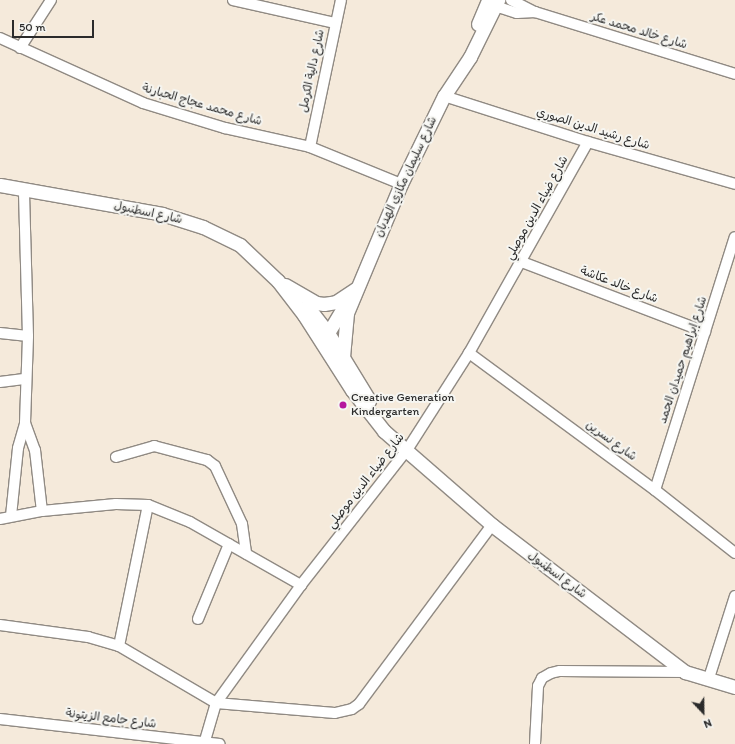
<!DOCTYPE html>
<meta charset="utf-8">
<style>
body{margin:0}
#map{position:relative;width:735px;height:744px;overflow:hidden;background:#f5eadb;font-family:Itim,"Playpen Sans Arabic",sans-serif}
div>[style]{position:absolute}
.roads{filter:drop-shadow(1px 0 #908a83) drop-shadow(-1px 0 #908a83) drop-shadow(0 1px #908a83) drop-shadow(0 -1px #908a83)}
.minor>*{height:10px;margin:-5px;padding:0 5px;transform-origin:5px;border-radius:5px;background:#fff}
.tertiary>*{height:13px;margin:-6.5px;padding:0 6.5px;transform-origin:6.5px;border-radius:6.5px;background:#fff}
.dots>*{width:11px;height:11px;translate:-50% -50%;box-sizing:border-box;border:2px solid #f6f6f2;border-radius:50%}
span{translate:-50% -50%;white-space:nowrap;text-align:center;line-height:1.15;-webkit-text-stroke:4px #f6f6f2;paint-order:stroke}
.street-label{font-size:12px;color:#2b2b2b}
.poi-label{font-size:12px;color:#2b2b2b}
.left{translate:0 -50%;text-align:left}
.north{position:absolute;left:683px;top:692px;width:40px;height:40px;-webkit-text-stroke:3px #f6f6f2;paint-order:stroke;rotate:158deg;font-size:11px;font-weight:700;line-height:16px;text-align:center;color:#2b2b2b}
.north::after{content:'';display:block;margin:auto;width:14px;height:18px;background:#2b2b2b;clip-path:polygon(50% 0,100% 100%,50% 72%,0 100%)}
.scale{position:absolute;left:12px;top:20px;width:82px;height:18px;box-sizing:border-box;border:2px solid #2b2b2b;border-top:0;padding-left:5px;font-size:12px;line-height:14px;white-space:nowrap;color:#2b2b2b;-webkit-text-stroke:3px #f6f6f2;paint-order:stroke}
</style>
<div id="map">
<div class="roads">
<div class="minor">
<div style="left:233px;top:0;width:105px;rotate:12.7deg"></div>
<div style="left:511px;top:0;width:27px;rotate:27deg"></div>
<div style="left:535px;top:12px;width:209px;rotate:17.2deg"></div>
<div style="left:489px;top:4px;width:29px;rotate:18deg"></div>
<div style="left:517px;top:13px;width:18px;rotate:-3deg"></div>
<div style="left:0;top:38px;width:157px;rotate:24.4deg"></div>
<div style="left:143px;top:103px;width:86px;rotate:17deg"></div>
<div style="left:225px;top:128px;width:87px;rotate:12.6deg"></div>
<div style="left:310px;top:147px;width:98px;rotate:22.1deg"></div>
<div style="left:20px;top:48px;width:57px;rotate:-57.1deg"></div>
<div style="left:444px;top:96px;width:151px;rotate:17.7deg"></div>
<div style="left:588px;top:142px;width:153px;rotate:15.9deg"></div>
<div style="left:310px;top:147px;width:150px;rotate:-78.1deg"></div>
<div style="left:522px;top:262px;width:196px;rotate:20.9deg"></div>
<div style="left:0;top:333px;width:28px;rotate:6deg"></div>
<div style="left:469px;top:353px;width:231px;rotate:36.4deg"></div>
<div style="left:655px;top:490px;width:102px;rotate:38.2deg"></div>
<div style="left:0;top:382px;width:26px;rotate:-7deg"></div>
<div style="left:25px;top:423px;width:29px;rotate:70deg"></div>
<div style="left:35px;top:450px;width:61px;rotate:83.5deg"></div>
<div style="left:116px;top:457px;width:40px;rotate:-16deg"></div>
<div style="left:154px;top:446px;width:55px;rotate:14.8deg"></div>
<div style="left:207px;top:460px;width:10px;rotate:37deg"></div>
<div style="left:215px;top:466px;width:64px;rotate:65deg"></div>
<div style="left:242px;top:524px;width:30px;rotate:82deg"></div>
<div style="left:655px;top:490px;width:265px;rotate:-72.5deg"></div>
<div style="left:11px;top:516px;width:68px;rotate:-84.1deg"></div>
<div style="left:18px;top:448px;width:26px;rotate:-74deg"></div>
<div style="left:25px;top:423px;width:87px;rotate:-88deg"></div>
<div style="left:28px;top:336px;width:146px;rotate:-91.6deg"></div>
<div style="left:0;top:519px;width:43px;rotate:-10.8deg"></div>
<div style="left:42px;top:511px;width:74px;rotate:-5.4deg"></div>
<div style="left:116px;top:504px;width:32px;rotate:2deg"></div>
<div style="left:148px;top:505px;width:45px;rotate:22deg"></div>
<div style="left:190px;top:522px;width:128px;rotate:29.6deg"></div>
<div style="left:198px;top:619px;width:81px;rotate:-67.5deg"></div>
<div style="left:0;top:625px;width:89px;rotate:7.8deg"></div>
<div style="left:88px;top:637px;width:32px;rotate:16deg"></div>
<div style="left:119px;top:646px;width:144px;rotate:-78.4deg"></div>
<div style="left:119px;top:646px;width:113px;rotate:30.4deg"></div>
<div style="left:216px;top:703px;width:119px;rotate:4.8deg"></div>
<div style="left:335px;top:713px;width:17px;rotate:-13deg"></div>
<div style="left:352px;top:709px;width:9px;rotate:-36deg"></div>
<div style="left:359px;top:704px;width:223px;rotate:-53.4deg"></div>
<div style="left:709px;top:678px;width:86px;rotate:-72.4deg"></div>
<div style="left:0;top:719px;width:221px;rotate:6.5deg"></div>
<div style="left:204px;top:744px;width:43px;rotate:-73.7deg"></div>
<div style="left:216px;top:703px;width:145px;rotate:-54.2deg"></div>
<div style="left:301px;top:585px;width:172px;rotate:-51.9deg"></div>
<div style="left:407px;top:450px;width:115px;rotate:-57.4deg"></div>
<div style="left:469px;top:353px;width:242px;rotate:-60.6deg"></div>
<div style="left:535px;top:744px;width:58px;rotate:-87deg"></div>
<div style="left:538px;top:686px;width:9px;rotate:-63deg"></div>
<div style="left:542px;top:678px;width:10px;rotate:-29deg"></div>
<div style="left:551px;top:673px;width:9px;rotate:-13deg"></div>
<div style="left:560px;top:671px;width:125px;rotate:0.5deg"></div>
</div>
<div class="tertiary">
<div style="left:478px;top:24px;width:26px;rotate:-67deg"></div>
<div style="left:0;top:185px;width:165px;rotate:10.1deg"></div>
<div style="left:162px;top:214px;width:43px;rotate:17.6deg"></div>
<div style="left:203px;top:227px;width:41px;rotate:25.9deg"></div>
<div style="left:240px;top:245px;width:52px;rotate:43.5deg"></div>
<div style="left:278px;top:281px;width:43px;rotate:52.6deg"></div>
<div style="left:304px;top:315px;width:89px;rotate:57.4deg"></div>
<div style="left:352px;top:390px;width:52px;rotate:52deg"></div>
<div style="left:384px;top:431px;width:143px;rotate:41deg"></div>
<div style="left:492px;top:525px;width:243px;rotate:37.3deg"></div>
<div style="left:685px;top:672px;width:52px;rotate:16.7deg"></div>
<div style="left:285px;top:285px;width:36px;rotate:30deg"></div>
<div style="left:316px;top:303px;width:8px;rotate:7deg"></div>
<div style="left:324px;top:304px;width:12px;rotate:-9deg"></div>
<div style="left:336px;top:302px;width:25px;rotate:-34deg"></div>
<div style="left:307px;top:306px;width:34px;rotate:52deg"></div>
<div style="left:328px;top:333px;width:79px;rotate:58.5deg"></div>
<div style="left:327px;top:340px;width:7px;rotate:-82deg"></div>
<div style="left:328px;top:333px;width:37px;rotate:-59deg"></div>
<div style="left:343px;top:357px;width:44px;rotate:-84.8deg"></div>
<div style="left:347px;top:313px;width:140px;rotate:-67.3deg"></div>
<div style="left:401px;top:184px;width:98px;rotate:-64deg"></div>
<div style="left:444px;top:96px;width:47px;rotate:-56.3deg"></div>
<div style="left:470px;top:57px;width:64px;rotate:-63.8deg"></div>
</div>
</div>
<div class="dots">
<div style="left:343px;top:405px;background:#b5179e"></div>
</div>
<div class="street-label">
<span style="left:639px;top:31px;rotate:17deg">شارع خالد محمد عكر</span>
<span style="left:312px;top:71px;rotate:-78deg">شارع دالية الكرمل</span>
<span style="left:202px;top:105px;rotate:16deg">شارع محمد عجاج الحبارنة</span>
<span style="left:593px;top:129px;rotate:17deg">شارع رشيد الدين الصوري</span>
<span style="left:406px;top:177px;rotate:-65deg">شارع سليمان مكازي الهدبان</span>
<span style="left:537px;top:208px;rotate:-61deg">شارع ضياء الدين موصلي</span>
<span style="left:148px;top:213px;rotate:12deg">شارع اسطنبول</span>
<span style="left:619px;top:285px;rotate:21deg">شارع خالد عكاشة</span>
<span style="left:683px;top:360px;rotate:-72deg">شارع إبراهيم حميدان الحمد</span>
<span style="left:611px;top:441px;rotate:36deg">شارع نسرين</span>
<span style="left:366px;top:481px;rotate:-52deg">شارع ضياء الدين موصلي</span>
<span style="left:557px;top:575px;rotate:37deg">شارع اسطنبول</span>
<span style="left:111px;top:719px;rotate:7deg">شارع جامع الزيتونة</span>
</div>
<div class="poi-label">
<span class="left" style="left:351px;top:405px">Creative Generation<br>Kindergarten</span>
</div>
<div class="north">N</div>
<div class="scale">50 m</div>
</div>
